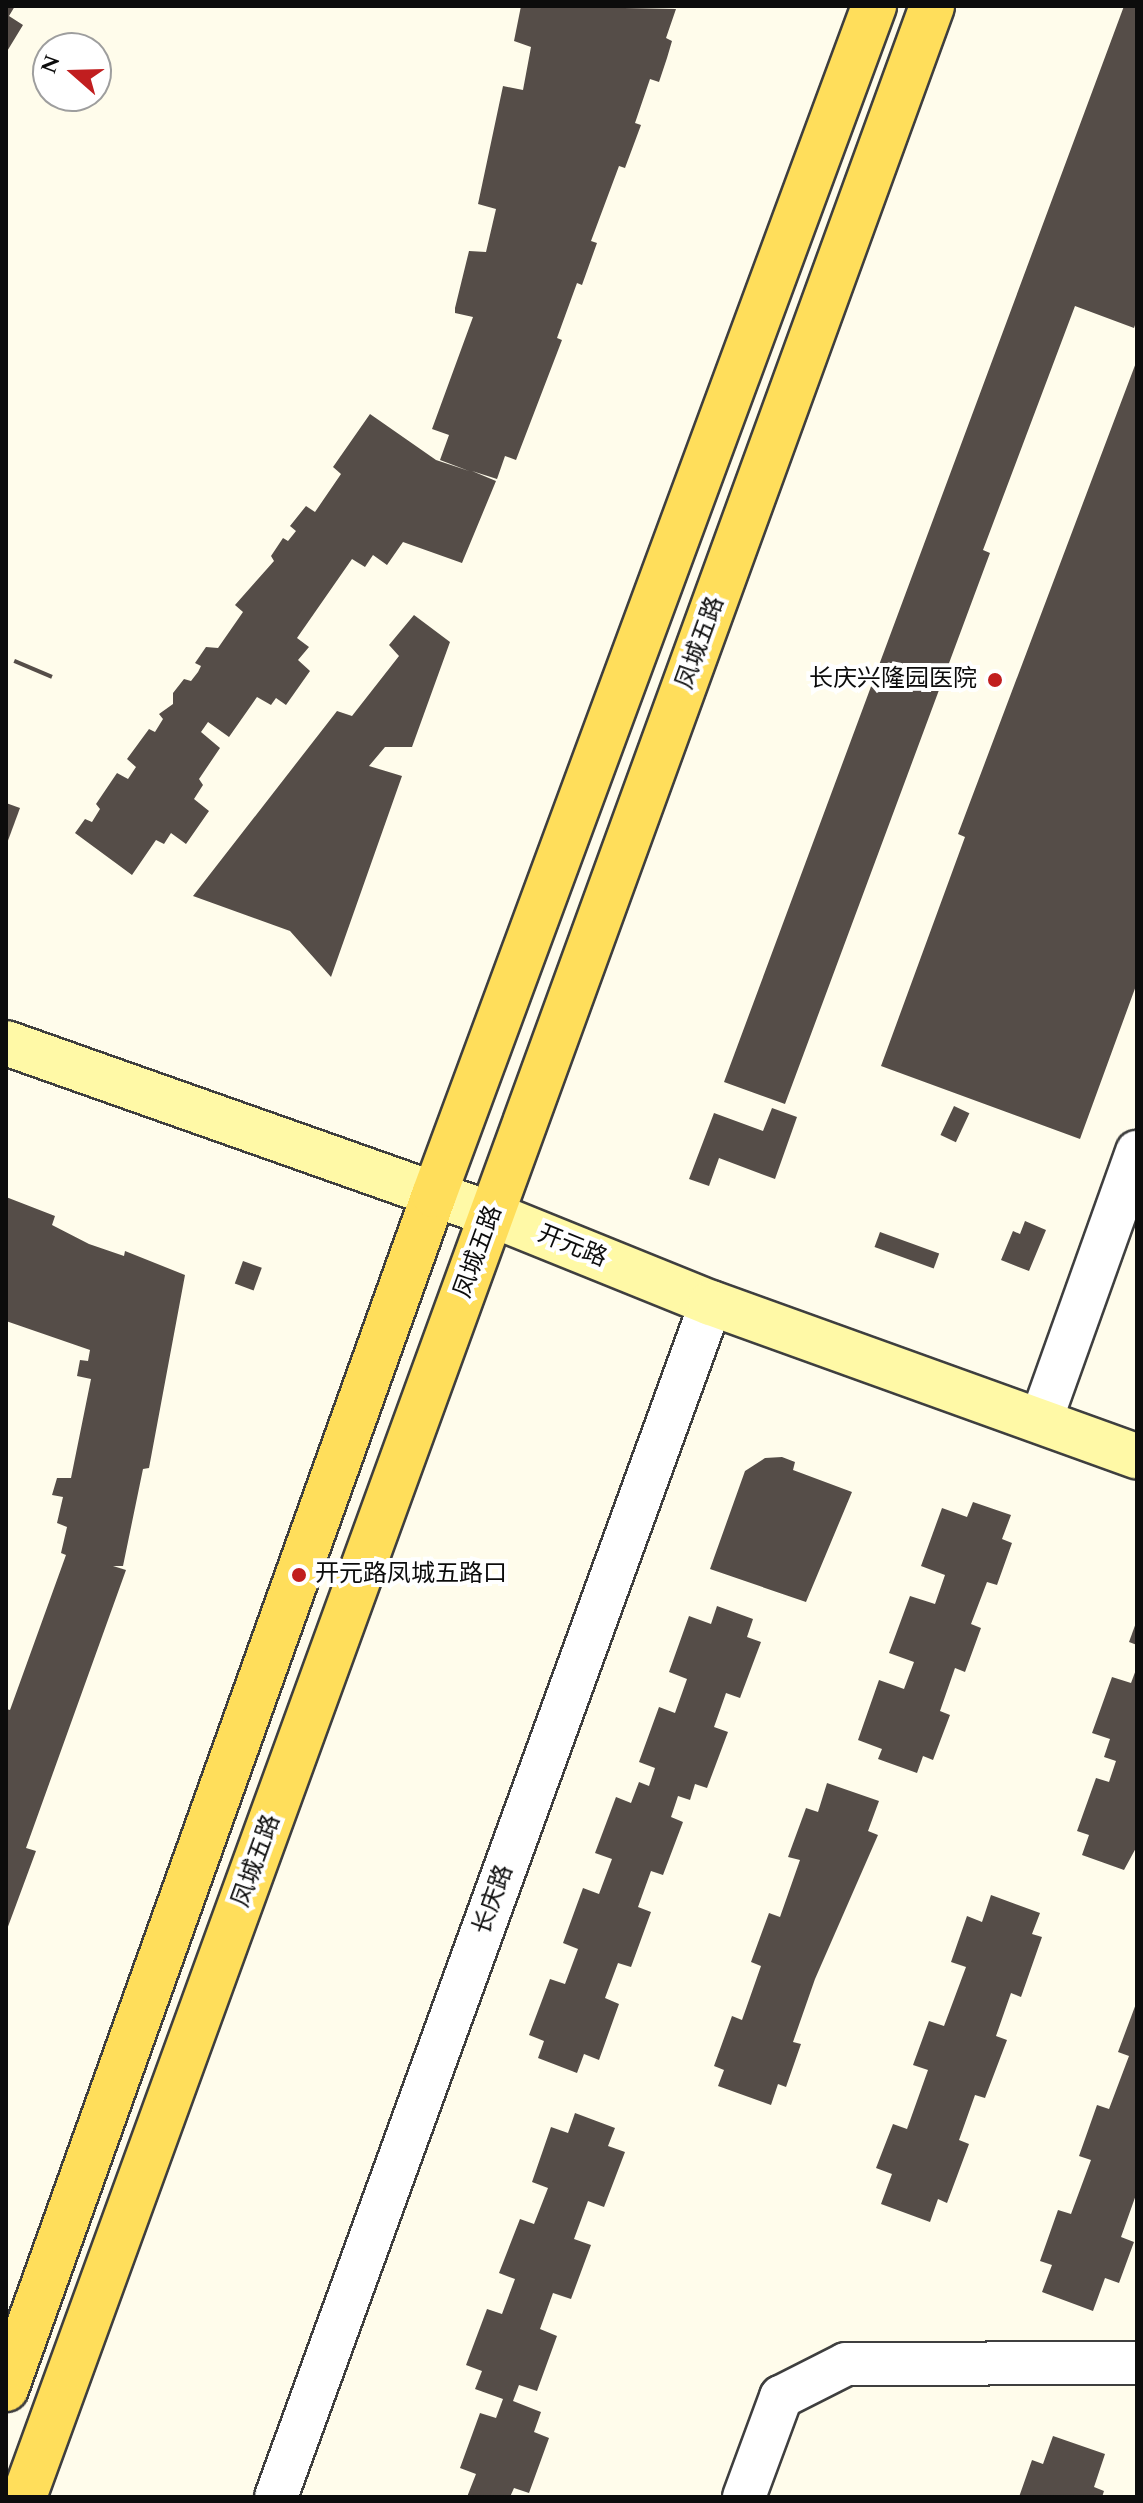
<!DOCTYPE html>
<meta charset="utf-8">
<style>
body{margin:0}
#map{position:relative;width:1143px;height:2503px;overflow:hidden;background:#fffceb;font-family:Spectral,"Noto Sans SC",serif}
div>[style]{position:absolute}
.building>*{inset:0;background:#554d48;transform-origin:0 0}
.roads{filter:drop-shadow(2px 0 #3f3f3f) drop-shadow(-2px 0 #3f3f3f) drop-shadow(0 2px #3f3f3f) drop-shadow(0 -2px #3f3f3f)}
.street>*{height:42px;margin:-21px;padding:0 21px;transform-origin:21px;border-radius:21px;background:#fff}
.secondary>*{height:44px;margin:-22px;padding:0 22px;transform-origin:22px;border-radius:22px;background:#fff9a6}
.primary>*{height:44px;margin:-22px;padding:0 22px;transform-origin:22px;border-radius:22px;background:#ffde5b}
.dots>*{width:22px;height:22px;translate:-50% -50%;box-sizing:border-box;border:4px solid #fff;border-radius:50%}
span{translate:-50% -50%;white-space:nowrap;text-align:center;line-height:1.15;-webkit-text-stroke:8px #fff;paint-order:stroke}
.street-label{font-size:24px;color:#0c0c0c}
.poi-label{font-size:24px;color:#0c0c0c}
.right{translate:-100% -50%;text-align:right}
.left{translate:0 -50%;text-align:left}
.frame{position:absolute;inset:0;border:8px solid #0c0c0c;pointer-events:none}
.north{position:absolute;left:32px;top:32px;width:80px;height:80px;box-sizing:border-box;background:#fff;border:2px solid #9e9e9e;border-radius:50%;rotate:290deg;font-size:22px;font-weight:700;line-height:32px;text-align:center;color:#0c0c0c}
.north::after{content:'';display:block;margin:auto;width:28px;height:36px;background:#c11e1f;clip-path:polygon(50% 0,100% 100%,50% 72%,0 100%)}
</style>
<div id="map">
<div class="building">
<div style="clip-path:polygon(6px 6px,15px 6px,9px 16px,23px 25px,6px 53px)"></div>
<div style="clip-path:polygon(521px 6px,676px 9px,666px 38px,672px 41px,667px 58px,659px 82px,650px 79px,635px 123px,641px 125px,625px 168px,619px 166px,591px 241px,597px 243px,582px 285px,577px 283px,557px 338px,562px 340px,516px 460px,505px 456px,497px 479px,472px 471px,496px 481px,462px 563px,403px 542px,387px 565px,373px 555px,365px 567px,352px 559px,297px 638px,309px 647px,298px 660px,310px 671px,286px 705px,276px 698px,271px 705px,257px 697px,229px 737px,208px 722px,201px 732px,220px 748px,199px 779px,203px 785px,194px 799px,209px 811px,186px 844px,171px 833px,164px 844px,156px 840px,132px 875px,75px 833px,85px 819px,92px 822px,100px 809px,96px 804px,117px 773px,128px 779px,136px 767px,127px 759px,149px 729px,155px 732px,163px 719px,159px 714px,173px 704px,173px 693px,184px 679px,191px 681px,198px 672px,201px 666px,195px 663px,206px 647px,218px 648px,243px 612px,235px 605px,274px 561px,271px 556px,283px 538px,288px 541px,296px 531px,290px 526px,306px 506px,315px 512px,341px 474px,333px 467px,370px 414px,436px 460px,469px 471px,440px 460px,449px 435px,432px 429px,473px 317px,455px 313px,455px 308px,469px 251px,486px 252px,496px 209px,478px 204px,503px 86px,523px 90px,531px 47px,514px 41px)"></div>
<div style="clip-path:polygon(1124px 6px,1137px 6px,1137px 319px,1134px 328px,1075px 306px,983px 550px,990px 553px,785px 1104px,724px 1082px)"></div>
<div style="clip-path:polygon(1137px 360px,1137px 983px,1080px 1139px,881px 1066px,965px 837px,958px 834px)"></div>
<div style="clip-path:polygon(414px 615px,450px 642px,412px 747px,385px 747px,369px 766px,402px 776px,331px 977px,290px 931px,193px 896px,337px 711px,352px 716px,399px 656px,389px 645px)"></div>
<div style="left:15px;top:659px;width:41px;height:4px;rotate:23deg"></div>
<div style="clip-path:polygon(6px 803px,20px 808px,6px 846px)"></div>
<div style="left:954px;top:1106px;width:17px;height:32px;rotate:25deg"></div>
<div style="clip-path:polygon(772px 1108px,797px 1117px,775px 1179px,719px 1158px,709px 1186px,689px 1179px,714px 1113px,763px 1131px)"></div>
<div style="clip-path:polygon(6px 1197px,55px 1216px,52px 1225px,89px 1244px,124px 1256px,125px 1251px,185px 1275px,149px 1468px,143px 1469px,123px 1566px,113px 1566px,126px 1570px,26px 1848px,36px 1851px,6px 1932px,6px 1709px,10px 1710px,66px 1555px,61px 1553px,67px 1527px,57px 1523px,63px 1497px,52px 1495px,57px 1478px,71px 1478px,91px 1379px,77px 1376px,80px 1360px,88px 1361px,90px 1350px,6px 1321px)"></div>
<div style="clip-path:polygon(1025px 1221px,1046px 1230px,1029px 1271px,1001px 1260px,1013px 1231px,1020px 1234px)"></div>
<div style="left:880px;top:1232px;width:63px;height:16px;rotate:20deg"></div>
<div style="left:243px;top:1261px;width:20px;height:24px;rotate:20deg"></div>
<div style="clip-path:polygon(782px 1457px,795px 1462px,793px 1470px,852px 1492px,806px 1602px,710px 1569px,745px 1471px,765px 1458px)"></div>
<div style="clip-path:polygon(973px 1502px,1011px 1515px,1002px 1539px,1012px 1543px,997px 1585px,987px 1582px,971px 1624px,981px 1628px,965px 1672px,955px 1668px,940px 1711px,950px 1715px,933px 1760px,923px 1756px,917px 1773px,878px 1759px,882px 1749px,858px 1740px,879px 1680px,904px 1689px,914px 1662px,889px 1653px,910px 1596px,935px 1604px,945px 1575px,921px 1566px,942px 1508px,967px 1517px)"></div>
<div style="clip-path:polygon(717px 1606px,753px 1619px,747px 1637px,761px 1642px,740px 1698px,726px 1693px,714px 1727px,728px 1732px,707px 1788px,695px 1784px,690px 1800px,678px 1796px,671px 1817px,683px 1822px,663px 1875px,651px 1871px,638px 1907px,651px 1912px,631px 1967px,618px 1963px,605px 1998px,619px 2004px,599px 2060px,584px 2054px,577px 2073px,538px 2058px,544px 2041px,529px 2035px,550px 1979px,565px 1984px,578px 1949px,563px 1943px,583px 1888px,599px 1894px,612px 1859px,595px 1853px,616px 1797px,631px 1803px,639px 1782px,649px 1786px,655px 1768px,639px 1762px,659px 1707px,675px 1713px,687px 1679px,669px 1672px,689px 1616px,711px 1624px)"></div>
<div style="clip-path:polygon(1137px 1620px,1137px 1645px,1129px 1642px)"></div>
<div style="clip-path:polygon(1137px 1667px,1137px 1846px,1124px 1870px,1082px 1855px,1089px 1835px,1077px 1831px,1096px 1778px,1109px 1782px,1116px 1761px,1104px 1757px,1110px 1739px,1092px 1733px,1112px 1677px,1131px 1683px)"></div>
<div style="clip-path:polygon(827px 1783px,879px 1801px,868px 1831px,878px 1835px,815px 1979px,793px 2042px,801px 2044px,786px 2087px,778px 2084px,771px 2105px,718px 2086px,724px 2070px,714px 2066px,732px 2016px,742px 2020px,761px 1966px,751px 1962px,769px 1913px,780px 1917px,800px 1860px,788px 1857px,806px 1808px,818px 1812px)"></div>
<div style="clip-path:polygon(991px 1895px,1040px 1913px,1032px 1934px,1042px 1937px,1021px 1997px,1011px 1993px,996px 2036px,1007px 2040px,985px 2098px,975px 2095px,959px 2140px,969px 2144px,947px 2203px,938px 2199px,930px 2222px,881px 2204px,892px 2174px,876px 2168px,893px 2124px,907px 2129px,928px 2070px,913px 2065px,929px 2021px,944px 2026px,966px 1967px,951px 1962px,967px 1916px,982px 1922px)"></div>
<div style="clip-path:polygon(1137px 2001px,1137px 2192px,1121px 2237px,1134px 2242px,1119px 2283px,1105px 2278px,1093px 2311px,1042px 2292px,1052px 2265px,1040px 2261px,1058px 2210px,1071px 2214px,1091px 2160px,1079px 2156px,1097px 2105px,1109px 2109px,1129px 2056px,1118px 2052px)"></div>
<div style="clip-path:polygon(575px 2113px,615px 2128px,608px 2146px,625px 2152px,604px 2207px,588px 2201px,574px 2239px,591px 2245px,571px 2299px,553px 2293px,540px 2329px,557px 2336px,537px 2391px,519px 2385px,513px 2401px,541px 2412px,534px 2432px,549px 2438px,529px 2493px,514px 2488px,510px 2497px,467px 2497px,476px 2474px,460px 2468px,480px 2413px,496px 2418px,503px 2399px,475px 2389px,482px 2371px,466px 2365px,487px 2309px,502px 2314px,515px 2279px,499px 2273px,520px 2219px,534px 2224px,548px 2188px,532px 2182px,551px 2127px,568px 2133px)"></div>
<div style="clip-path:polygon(1053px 2436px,1105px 2454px,1094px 2487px,1104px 2491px,1102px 2497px,1019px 2497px,1032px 2460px,1043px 2464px)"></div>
</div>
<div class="roads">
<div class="street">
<div style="left:1041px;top:1420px;width:285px;rotate:-70.3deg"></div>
<div style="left:276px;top:2497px;width:1271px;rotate:-69.98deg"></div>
<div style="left:744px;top:2497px;width:107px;rotate:-69.7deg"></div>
<div style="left:781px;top:2397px;width:73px;rotate:-26.9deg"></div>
<div style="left:846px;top:2364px;width:291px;rotate:-0.2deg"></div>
</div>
<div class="secondary">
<div style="left:6px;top:1043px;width:516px;rotate:19.45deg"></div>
<div style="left:493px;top:1215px;width:235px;rotate:22deg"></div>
<div style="left:711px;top:1303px;width:453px;rotate:19.8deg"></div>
</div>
<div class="primary">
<div style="left:6px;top:2389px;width:1268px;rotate:-70.28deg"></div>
<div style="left:434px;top:1195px;width:1268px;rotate:-69.69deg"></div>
<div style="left:24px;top:2497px;width:2651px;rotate:-69.97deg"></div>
</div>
</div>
<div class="dots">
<div style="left:995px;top:680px;background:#c11e1f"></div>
<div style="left:299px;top:1575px;background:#c11e1f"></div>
</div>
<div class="street-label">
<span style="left:701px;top:643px;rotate:-70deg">凤城五路</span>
<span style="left:572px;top:1247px;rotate:22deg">开元路</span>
<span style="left:479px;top:1252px;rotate:-70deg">凤城五路</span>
<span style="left:257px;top:1861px;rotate:-70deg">凤城五路</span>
<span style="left:494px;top:1900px;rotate:-70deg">长庆路</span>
</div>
<div class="poi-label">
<span class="right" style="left:977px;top:680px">长庆兴隆园医院</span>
<span class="left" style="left:315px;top:1575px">开元路凤城五路口</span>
</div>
<div class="frame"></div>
<div class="north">N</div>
</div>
